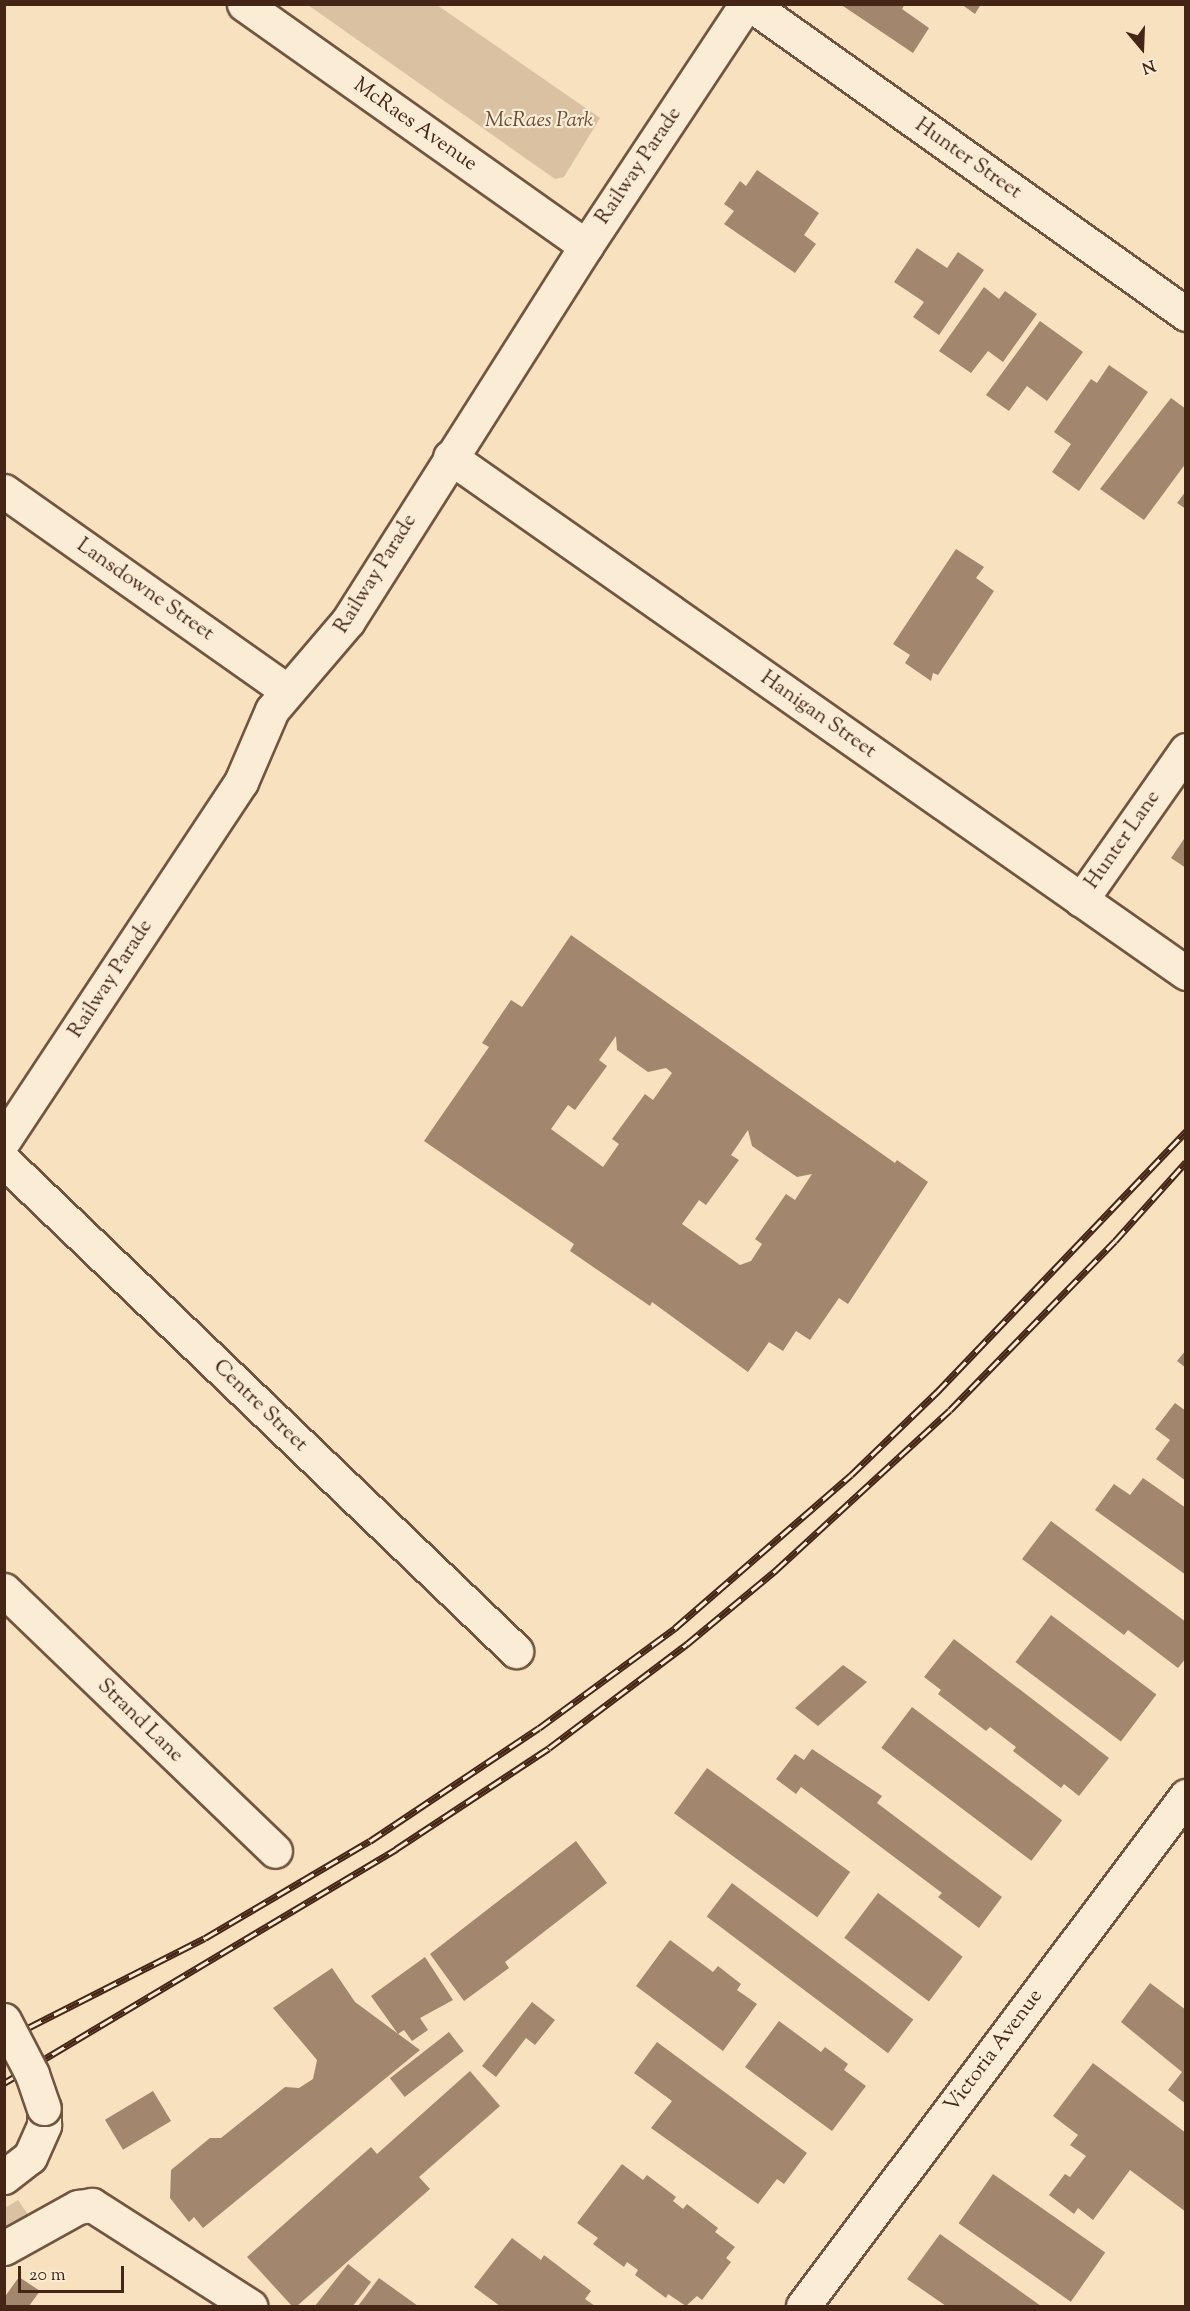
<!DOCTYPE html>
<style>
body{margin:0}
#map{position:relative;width:1190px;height:2311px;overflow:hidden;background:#f7e1bf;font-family:"Sorts Mill Goudy",serif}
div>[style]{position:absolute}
.green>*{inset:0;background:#d9c1a2}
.building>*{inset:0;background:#a2876e;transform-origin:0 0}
.roads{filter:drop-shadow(2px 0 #725540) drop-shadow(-2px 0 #725540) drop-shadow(0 2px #725540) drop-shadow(0 -2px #725540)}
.minor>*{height:33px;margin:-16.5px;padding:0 16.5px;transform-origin:16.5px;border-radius:16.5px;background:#faecd5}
.rail>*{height:7px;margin-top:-3.5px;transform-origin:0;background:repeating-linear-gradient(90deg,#faecd5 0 14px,#452616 0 28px);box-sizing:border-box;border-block:2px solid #452616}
.bridges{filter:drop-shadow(2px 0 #725540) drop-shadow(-2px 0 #725540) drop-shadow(0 2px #725540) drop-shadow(0 -2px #725540)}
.minor-bridge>*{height:33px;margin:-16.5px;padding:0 16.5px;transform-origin:16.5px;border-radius:16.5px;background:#faecd5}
span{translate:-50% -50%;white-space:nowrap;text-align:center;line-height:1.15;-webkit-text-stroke:4.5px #faecd5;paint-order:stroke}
.park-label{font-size:21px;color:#6a4d39;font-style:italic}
.street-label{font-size:21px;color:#452616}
.frame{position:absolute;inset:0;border:6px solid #452616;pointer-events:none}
.north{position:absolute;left:1112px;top:18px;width:60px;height:60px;-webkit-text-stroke:4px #faecd5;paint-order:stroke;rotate:161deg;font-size:16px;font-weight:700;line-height:24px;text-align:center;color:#452616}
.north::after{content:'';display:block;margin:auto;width:21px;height:27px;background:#452616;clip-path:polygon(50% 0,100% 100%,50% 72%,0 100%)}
.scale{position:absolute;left:18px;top:2266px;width:106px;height:27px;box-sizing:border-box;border:3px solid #452616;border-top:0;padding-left:8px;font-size:18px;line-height:21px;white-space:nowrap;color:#452616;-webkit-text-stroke:4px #faecd5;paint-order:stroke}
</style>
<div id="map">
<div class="green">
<div style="clip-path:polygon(308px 5px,437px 5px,600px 118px,564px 177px,555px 179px)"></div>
<div style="clip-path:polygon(18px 2200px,29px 2216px,5px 2231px,5px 2208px)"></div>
</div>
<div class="building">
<div style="clip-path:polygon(840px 4px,905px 4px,902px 9px,929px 28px,913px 53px)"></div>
<div style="clip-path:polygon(961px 4px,981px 4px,975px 14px)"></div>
<div style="clip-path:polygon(757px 170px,819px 213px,804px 235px,816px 244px,795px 273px,724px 224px,734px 211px,724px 204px,740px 181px,746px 186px)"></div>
<div style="clip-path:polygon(917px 248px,947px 268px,958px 252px,984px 270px,939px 335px,913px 317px,924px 302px,894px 282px)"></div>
<div style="clip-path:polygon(984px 287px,999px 299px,1005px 291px,1037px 314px,1003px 362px,988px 351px,971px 373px,939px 351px)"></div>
<div style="clip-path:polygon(1040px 321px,1083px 352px,1047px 401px,1027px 386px,1009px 411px,986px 395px)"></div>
<div style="clip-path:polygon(1109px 365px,1148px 392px,1079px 491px,1052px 472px,1071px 444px,1054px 432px,1091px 379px,1097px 383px)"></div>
<div style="clip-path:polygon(1171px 398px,1186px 409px,1186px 463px,1144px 520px,1100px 489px)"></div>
<div style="clip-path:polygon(1186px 491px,1186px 509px,1177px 503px)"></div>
<div style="clip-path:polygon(956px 549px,984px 567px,976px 578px,994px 591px,938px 675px,933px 673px,931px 681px,905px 663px,910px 655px,893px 644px)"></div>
<div style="clip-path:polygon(1186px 836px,1186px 868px,1171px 858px)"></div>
<div style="clip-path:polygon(evenodd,571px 935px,895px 1163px,897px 1160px,928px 1182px,848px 1304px,839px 1298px,810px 1340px,796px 1331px,783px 1351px,769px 1342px,748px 1372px,652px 1302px,650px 1306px,570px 1251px,574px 1244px,424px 1141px,489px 1047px,482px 1043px,511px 1000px,522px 1007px,571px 935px,616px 1036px,617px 1050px,648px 1072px,666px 1068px,672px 1073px,653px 1100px,645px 1094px,612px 1139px,619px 1144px,603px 1167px,551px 1129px,568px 1105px,575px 1110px,607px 1066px,599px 1060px,616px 1036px,571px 935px,748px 1130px,752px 1146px,797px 1177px,812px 1174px,795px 1200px,786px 1194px,755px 1239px,762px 1244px,751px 1261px,740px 1265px,682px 1224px,699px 1200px,706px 1205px,739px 1160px,731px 1155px,748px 1130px)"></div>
<div style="clip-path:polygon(1186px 1350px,1186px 1368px,1177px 1361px)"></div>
<div style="clip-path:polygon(1175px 1403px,1186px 1411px,1186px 1481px,1156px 1459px,1170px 1440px,1155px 1429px)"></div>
<div style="clip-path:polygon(1143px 1478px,1186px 1508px,1186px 1575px,1095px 1510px,1114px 1484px,1130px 1495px)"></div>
<div style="clip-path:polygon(1051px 1521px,1186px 1622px,1186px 1658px,1178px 1668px,1128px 1630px,1124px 1635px,1022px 1559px)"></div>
<div style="left:1051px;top:1615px;width:132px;height:59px;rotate:37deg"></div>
<div style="clip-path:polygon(954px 1639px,1109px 1758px,1079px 1796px,1064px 1784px,1061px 1788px,1013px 1751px,1016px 1747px,990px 1727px,986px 1731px,938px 1694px,941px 1690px,924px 1677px)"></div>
<div style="clip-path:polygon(843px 1665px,867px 1682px,818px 1726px,795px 1708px)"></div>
<div style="left:912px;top:1707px;width:188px;height:51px;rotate:37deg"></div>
<div style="clip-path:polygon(812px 1749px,882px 1796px,877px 1803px,1002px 1897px,979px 1928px,938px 1897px,942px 1893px,801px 1787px,796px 1794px,776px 1779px,795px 1754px,804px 1760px)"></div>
<div style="left:707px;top:1768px;width:177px;height:56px;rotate:36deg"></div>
<div style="clip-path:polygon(576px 1841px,607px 1883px,505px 1962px,509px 1968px,464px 2001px,430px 1954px)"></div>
<div style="left:732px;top:1883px;width:227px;height:42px;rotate:37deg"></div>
<div style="left:878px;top:1893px;width:106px;height:56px;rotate:37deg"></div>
<div style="clip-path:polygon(670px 1940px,713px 1972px,718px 1966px,741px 1984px,737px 1990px,757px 2004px,723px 2051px,636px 1986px)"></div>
<div style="clip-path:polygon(425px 1957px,453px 2000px,420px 2018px,428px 2030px,412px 2041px,404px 2030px,398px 2034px,371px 1996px)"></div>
<div style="clip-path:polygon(332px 1968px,355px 2002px,420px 2050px,203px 2228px,194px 2217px,189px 2222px,170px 2198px,171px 2170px,210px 2138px,221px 2138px,285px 2087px,299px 2088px,313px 2079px,317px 2060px,273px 2008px)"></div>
<div style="clip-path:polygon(1150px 1983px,1186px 2010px,1186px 2104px,1168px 2090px,1182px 2072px,1121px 2022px)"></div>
<div style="clip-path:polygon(532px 2002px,555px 2020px,535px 2045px,526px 2038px,496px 2077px,482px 2066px)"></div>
<div style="clip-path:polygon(779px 2021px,821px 2052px,825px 2047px,848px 2064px,844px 2070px,866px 2086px,832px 2131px,745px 2067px)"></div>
<div style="left:449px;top:2032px;width:24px;height:75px;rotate:52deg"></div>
<div style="clip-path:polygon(657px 2042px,807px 2153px,784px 2184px,777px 2179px,758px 2204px,651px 2128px,672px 2101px,634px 2073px)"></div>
<div style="clip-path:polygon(1093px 2063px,1186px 2133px,1186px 2212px,1130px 2170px,1093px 2220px,1078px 2208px,1074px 2214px,1049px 2195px,1065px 2174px,1070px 2177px,1086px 2156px,1070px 2145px,1078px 2135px,1053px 2116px)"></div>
<div style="clip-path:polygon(470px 2071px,500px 2106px,419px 2177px,430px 2189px,297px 2306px,292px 2306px,247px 2257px,371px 2147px,377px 2154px)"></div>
<div style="left:153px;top:2091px;width:35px;height:56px;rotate:59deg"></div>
<div style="clip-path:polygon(622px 2164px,643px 2180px,647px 2175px,676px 2197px,673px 2201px,683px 2209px,687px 2204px,718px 2228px,715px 2232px,735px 2247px,726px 2258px,731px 2262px,702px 2300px,697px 2296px,686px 2306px,668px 2294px,666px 2298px,635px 2275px,638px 2270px,627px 2262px,624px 2267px,593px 2244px,598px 2238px,577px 2223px)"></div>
<div style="left:993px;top:2174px;width:137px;height:60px;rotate:35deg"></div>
<div style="clip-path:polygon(940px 2234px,1041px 2306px,946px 2306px,907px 2279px)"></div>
<div style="clip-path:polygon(512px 2238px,541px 2260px,544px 2255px,591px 2291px,585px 2299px,595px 2306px,500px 2306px,474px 2287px)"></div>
<div style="clip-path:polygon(348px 2264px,371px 2282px,353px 2306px,315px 2306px)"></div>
<div style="clip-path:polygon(19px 2277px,40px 2291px,29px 2306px,4px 2306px,4px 2298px)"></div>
<div style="clip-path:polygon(379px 2278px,418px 2306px,358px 2306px)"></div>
</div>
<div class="roads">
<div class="minor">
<div style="left:244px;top:4px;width:419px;rotate:35.3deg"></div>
<div style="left:750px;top:4px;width:535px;rotate:35.41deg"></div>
<div style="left:450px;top:457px;width:899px;rotate:35.03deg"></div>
<div style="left:4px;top:491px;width:345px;rotate:35.2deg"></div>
<div style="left:1081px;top:900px;width:183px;rotate:-55deg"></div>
<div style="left:4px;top:1140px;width:429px;rotate:-56.5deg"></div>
<div style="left:241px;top:782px;width:78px;rotate:-66.7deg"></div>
<div style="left:272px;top:710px;width:117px;rotate:-49.5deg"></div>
<div style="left:348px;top:621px;width:444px;rotate:-57.6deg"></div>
<div style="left:586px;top:246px;width:290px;rotate:-56.5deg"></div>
<div style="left:4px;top:1161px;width:709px;rotate:43.74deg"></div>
<div style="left:4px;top:1590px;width:376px;rotate:43.9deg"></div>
<div style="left:4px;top:2177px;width:33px;rotate:-38deg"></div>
<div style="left:30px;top:2157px;width:35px;rotate:-66deg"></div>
<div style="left:44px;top:2125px;width:17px;rotate:-90deg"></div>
<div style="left:4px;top:2248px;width:85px;rotate:-29deg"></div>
<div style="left:78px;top:2207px;width:14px;rotate:-8deg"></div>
<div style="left:92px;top:2205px;width:188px;rotate:32.6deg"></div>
<div style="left:803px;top:2306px;width:638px;rotate:-53.09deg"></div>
</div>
</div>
<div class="rail">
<div style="left:4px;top:2040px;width:225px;rotate:-26.9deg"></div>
<div style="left:205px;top:1938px;width:191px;rotate:-30.5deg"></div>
<div style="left:370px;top:1841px;width:203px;rotate:-33.8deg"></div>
<div style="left:539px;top:1728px;width:169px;rotate:-36.3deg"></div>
<div style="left:675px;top:1628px;width:233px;rotate:-41deg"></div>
<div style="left:851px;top:1475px;width:120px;rotate:-44deg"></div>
<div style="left:937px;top:1392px;width:361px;rotate:-46.3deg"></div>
<div style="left:4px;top:2083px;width:457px;rotate:-30.8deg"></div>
<div style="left:396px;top:1849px;width:183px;rotate:-33.4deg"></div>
<div style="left:549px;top:1748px;width:173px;rotate:-37deg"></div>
<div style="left:687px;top:1644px;width:116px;rotate:-39.7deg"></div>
<div style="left:776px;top:1570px;width:236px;rotate:-42.6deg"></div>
<div style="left:950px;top:1410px;width:236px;rotate:-45.7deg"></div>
<div style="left:1115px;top:1241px;width:106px;rotate:-48.1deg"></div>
</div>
<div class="bridges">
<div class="minor-bridge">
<div style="left:4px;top:2020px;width:61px;rotate:62.6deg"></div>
<div style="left:32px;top:2074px;width:36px;rotate:71deg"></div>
</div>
</div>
<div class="park-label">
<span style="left:539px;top:121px">McRaes Park</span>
</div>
<div class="street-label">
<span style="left:415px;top:125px;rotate:35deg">McRaes Avenue</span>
<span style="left:968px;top:159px;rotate:35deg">Hunter Street</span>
<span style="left:639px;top:166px;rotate:-56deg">Railway Parade</span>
<span style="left:376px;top:574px;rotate:-58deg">Railway Parade</span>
<span style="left:145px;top:590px;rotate:35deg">Lansdowne Street</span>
<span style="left:818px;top:715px;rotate:35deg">Hanigan Street</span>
<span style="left:1123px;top:840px;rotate:-55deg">Hunter Lane</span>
<span style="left:111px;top:979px;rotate:-57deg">Railway Parade</span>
<span style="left:260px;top:1406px;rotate:44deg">Centre Street</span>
<span style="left:140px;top:1721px;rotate:44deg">Strand Lane</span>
<span style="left:994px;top:2051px;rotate:-53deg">Victoria Avenue</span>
</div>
<div class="frame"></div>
<div class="north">N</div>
<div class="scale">20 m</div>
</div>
